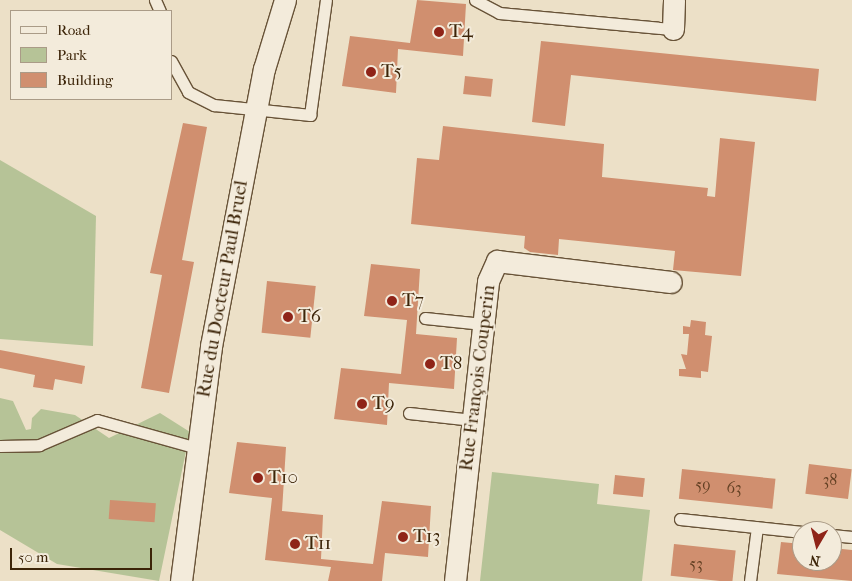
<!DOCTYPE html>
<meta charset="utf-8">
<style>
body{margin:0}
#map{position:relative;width:852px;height:581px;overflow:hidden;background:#ece0c7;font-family:"IM FELL French Canon",serif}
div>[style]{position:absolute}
.green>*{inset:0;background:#b6c397}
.building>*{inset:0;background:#d08f6f;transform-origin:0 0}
.roads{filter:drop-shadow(1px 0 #685338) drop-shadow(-1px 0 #685338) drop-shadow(0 1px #685338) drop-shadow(0 -1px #685338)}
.service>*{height:11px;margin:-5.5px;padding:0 5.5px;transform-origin:5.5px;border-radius:5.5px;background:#f3ebdb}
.minor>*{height:21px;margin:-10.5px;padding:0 10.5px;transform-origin:10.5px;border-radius:10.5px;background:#f3ebdb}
.dots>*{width:14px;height:14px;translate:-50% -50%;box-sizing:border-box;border:2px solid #f3ebdb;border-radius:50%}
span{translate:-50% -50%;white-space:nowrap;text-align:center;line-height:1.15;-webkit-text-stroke:4px #f3ebdb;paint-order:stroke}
.number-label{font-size:16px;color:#613f22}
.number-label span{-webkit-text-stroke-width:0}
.poi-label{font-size:19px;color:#3c2408}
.left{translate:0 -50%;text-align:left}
.street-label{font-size:19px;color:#3c2408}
.legend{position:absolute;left:10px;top:10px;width:162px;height:90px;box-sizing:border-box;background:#f3ebdb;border:1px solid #aa9b87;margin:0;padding:6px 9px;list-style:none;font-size:15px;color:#3c2408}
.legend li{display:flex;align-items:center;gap:10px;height:25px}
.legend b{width:25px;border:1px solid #aa9b87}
.north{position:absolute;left:792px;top:521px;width:50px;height:50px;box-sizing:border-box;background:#f3ebdb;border:1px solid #aa9b87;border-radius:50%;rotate:188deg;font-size:14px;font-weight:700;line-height:20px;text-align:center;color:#3c2408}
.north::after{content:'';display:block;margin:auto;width:18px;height:22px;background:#8f2418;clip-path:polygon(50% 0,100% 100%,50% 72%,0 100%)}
.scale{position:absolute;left:10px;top:548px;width:142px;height:22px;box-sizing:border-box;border:2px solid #3c2408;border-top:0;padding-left:6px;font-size:15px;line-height:18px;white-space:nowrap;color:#3c2408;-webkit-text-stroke:4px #f3ebdb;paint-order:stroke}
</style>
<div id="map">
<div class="green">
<div style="clip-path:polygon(0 160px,96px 216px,93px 346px,0 339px)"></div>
<div style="clip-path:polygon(0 398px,13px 401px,26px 430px,31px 429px,32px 418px,41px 409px,75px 415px,109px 438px,160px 413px,190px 432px,159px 581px,57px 564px,0 530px)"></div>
<div style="clip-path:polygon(492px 472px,599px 484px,597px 504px,650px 510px,642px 581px,480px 581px)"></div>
</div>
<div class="building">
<div style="clip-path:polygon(417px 0,466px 4px,463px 56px,398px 49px,396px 93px,342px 86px,350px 36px,410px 43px)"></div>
<div style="clip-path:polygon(541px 41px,819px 69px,816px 101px,571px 75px,565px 126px,532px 122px)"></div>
<div style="left:465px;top:76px;width:28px;height:18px;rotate:6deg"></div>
<div style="clip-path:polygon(183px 123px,207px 127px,182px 260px,194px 262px,169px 393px,141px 388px,162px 275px,150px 273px)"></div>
<div style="clip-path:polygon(443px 126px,604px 144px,602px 177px,708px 188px,707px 196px,715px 197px,720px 138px,755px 142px,741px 276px,673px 270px,675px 251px,559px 239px,558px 255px,530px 252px,524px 248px,525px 236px,411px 224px,417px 158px,439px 160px)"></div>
<div style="clip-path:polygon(371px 264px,420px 269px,416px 334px,457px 338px,454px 389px,389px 383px,387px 425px,334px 419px,341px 368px,401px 374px,407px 320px,364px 316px)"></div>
<div style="left:267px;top:281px;width:49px;height:52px;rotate:6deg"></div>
<div style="clip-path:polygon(691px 320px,706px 322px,705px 335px,712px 336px,708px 372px,701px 371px,701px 378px,679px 376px,679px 369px,686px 369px,681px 354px,687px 355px,689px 334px,683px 334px,683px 326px,690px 327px)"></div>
<div style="clip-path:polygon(0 350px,85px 366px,82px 384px,55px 379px,53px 390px,33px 387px,35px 375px,0 368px)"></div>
<div style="clip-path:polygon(237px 442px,286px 447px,282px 511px,323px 515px,321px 559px,373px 564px,382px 501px,431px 506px,428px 557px,385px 553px,382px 581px,328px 581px,331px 567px,265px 560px,272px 498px,229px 493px)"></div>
<div style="left:809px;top:464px;width:43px;height:30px;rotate:7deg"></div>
<div style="left:682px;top:469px;width:94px;height:30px;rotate:6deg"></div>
<div style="left:615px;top:475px;width:30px;height:19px;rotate:6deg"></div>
<div style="left:110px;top:500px;width:46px;height:19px;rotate:4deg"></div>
<div style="clip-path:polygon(781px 542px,802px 544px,802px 561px,832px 561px,832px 548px,852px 550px,852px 581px,777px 574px)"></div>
<div style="left:674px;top:544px;width:62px;height:32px;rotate:6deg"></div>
</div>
<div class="roads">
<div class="service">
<div style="left:155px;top:0;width:12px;rotate:66deg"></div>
<div style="left:475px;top:0;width:27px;rotate:28deg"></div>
<div style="left:499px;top:13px;width:175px;rotate:5.3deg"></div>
<div style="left:171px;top:61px;width:35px;rotate:61deg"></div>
<div style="left:188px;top:92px;width:29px;rotate:27deg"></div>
<div style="left:214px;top:105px;width:97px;rotate:5.9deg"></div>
<div style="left:310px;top:115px;width:116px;rotate:-82.1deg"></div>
<div style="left:425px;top:318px;width:58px;rotate:5.9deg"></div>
<div style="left:409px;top:413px;width:64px;rotate:6.2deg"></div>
<div style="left:0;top:446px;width:39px;rotate:-1deg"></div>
<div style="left:39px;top:445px;width:63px;rotate:-23.3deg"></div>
<div style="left:97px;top:420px;width:104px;rotate:15.6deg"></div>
<div style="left:680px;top:519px;width:123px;rotate:6.1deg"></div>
<div style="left:832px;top:535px;width:20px;rotate:6deg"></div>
<div style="left:750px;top:581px;width:54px;rotate:-82.6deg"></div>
</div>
<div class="minor">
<div style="left:673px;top:29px;width:29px;rotate:-88deg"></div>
<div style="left:181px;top:581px;width:237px;rotate:-82.7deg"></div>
<div style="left:211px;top:346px;width:282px;rotate:-79.2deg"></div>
<div style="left:264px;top:69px;width:72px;rotate:-73.1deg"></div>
<div style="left:455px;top:581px;width:302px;rotate:-83.7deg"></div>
<div style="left:488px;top:281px;width:22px;rotate:-66deg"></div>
<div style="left:497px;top:261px;width:175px;rotate:6.9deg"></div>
</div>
</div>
<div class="dots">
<div style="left:439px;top:32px;background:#8f2418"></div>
<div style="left:371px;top:72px;background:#8f2418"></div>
<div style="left:392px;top:301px;background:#8f2418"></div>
<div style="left:288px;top:317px;background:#8f2418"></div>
<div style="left:430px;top:364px;background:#8f2418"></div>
<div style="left:362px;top:404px;background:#8f2418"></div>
<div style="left:258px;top:478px;background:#8f2418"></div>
<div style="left:403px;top:537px;background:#8f2418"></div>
<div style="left:295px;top:544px;background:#8f2418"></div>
</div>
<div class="number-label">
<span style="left:830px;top:480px">38</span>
<span style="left:703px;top:485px">59</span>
<span style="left:734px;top:488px">63</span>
<span style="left:696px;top:564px">53</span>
</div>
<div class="poi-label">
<span class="left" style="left:449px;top:32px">T4</span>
<span class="left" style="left:381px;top:72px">T5</span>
<span class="left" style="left:402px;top:301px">T7</span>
<span class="left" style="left:298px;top:317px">T6</span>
<span class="left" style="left:440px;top:364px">T8</span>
<span class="left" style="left:372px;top:404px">T9</span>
<span class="left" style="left:268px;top:478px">T10</span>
<span class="left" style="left:413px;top:537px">T13</span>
<span class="left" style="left:305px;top:544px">T11</span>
</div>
<div class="street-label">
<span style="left:223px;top:289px;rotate:-80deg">Rue du Docteur Paul Bruel</span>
<span style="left:478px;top:378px;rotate:-83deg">Rue François Couperin</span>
</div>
<ul class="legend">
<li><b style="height:6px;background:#f3ebdb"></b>Road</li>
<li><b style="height:14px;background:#b6c397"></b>Park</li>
<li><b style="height:14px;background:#d08f6f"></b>Building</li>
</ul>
<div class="north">N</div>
<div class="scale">50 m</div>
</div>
